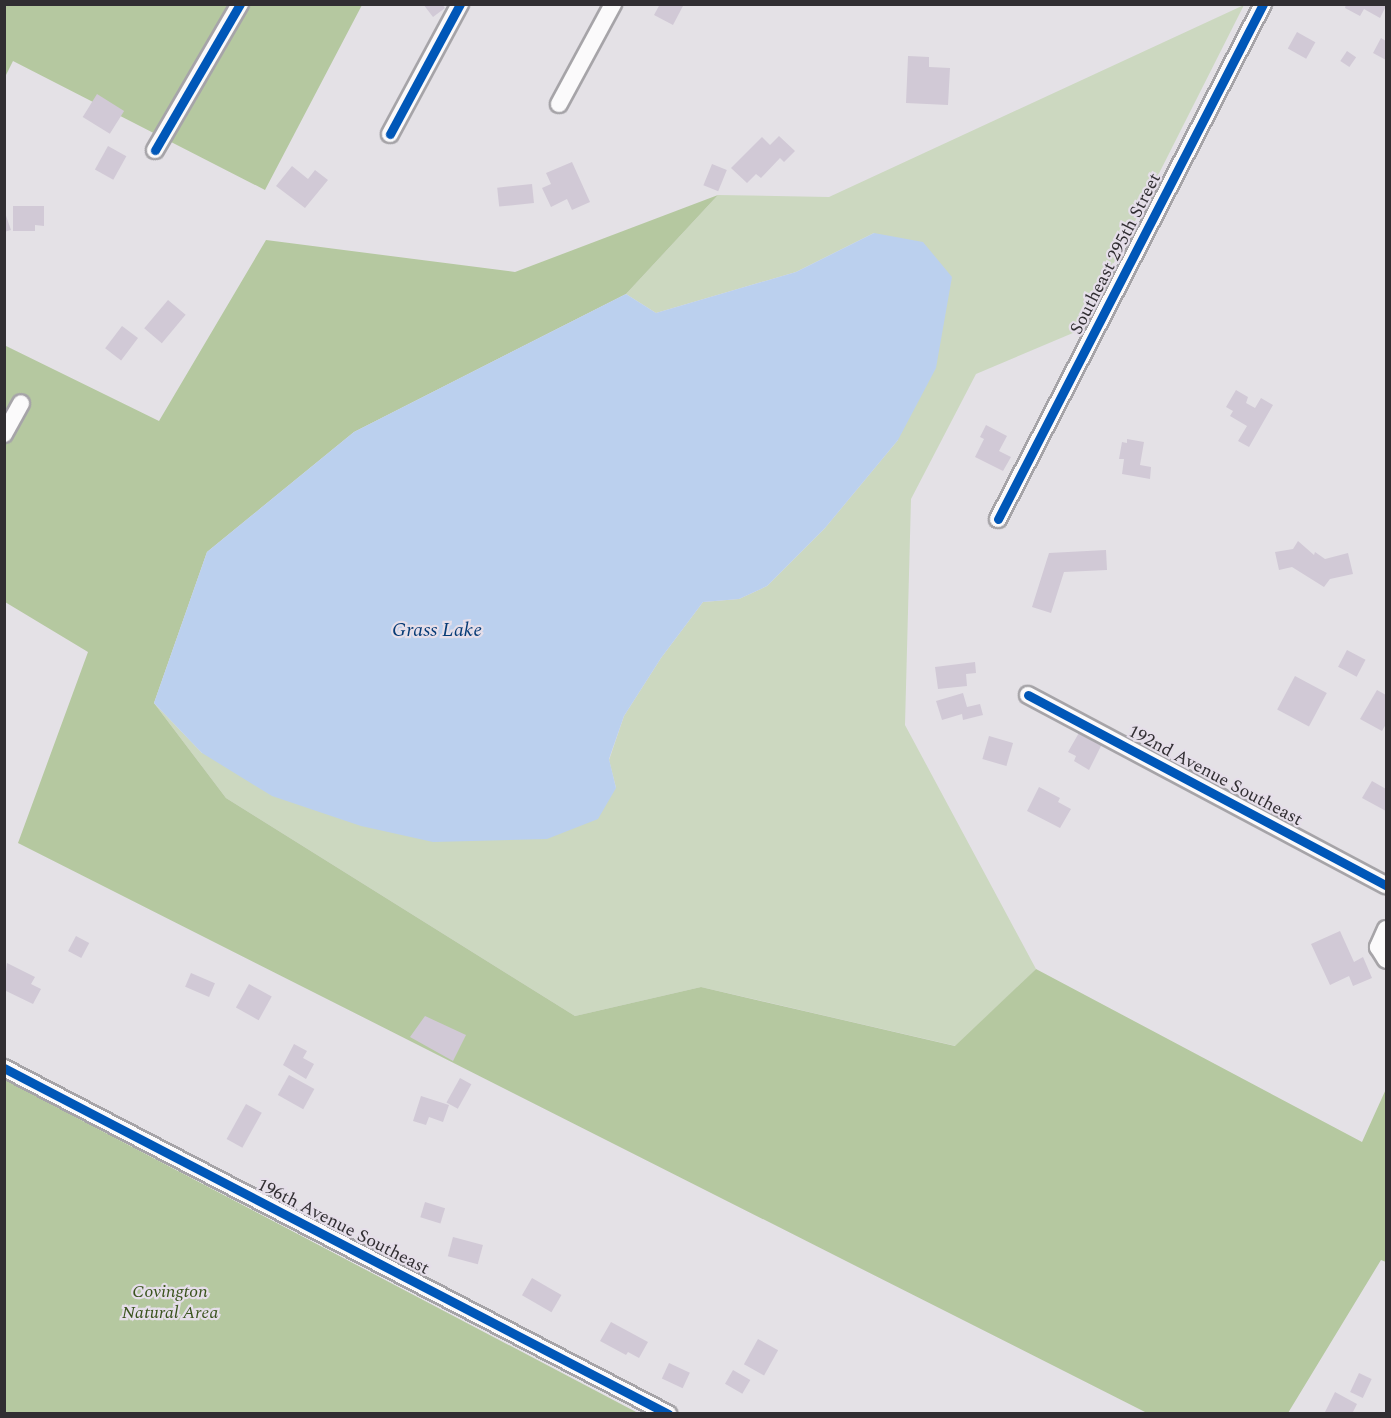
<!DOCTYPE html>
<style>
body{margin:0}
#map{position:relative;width:1391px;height:1418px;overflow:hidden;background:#e4e1e6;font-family:Spectral,serif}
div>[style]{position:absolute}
.green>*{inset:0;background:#ccd8c0}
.forest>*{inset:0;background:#b5c8a0}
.water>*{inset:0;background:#bbd0ee}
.building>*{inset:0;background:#d1c9d6;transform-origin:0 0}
.roads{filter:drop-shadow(2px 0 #a6a4a8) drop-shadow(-2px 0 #a6a4a8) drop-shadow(0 2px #a6a4a8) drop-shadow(0 -2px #a6a4a8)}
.minor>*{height:16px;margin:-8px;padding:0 8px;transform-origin:8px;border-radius:8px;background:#fbfafb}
.cycleway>*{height:9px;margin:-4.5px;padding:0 4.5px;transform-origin:4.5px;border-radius:4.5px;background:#0057b8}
span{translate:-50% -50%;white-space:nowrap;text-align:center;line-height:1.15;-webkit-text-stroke:4.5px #e5dee9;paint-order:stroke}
.street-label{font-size:18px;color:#312e32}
.park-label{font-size:18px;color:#3a531d;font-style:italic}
.water-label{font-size:20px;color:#073b76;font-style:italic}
.frame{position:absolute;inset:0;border:6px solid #312e32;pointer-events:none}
</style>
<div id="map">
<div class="green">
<div style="clip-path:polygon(1244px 5px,1080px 330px,976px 374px,911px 499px,905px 725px,1036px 969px,956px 1046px,701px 987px,575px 1016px,226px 798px,154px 703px,202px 753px,616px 788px,609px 760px,624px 716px,661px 658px,703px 602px,739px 599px,767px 586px,825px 528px,898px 440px,874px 233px,796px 272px,656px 313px,626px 294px,718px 195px,829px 197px)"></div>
</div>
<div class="forest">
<div style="clip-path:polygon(5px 5px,362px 5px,265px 190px,13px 61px,5px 77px)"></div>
<div style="clip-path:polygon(718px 195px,626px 294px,354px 432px,207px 552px,154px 703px,226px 798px,575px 1016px,701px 987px,955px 1046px,1036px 969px,1362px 1142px,1386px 1089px,1386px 1262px,1381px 1260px,1288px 1413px,1147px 1413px,18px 843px,88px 652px,5px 602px,4px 345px,159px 421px,266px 240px,515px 272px)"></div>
<div style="clip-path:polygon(4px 1080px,5px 1080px,638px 1413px,5px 1413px)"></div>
</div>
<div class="water">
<div style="clip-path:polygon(874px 233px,923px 242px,952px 277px,936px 368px,898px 440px,825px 528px,767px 586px,739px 599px,703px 602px,661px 658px,624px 716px,609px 759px,616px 788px,598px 819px,547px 839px,433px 842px,361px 826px,272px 796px,202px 753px,154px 703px,207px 552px,354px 432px,626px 294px,656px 313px,796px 272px)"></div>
</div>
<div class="building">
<div style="clip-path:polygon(423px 4px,442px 4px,445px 8px,433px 17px)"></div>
<div style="clip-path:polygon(660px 4px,684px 4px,673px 25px,654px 15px)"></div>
<div style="clip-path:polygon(1346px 4px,1386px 4px,1386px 6px,1380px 18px,1364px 9px,1360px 16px,1345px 8px)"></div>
<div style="left:1297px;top:32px;width:21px;height:19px;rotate:29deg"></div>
<div style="clip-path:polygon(1381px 38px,1386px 41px,1386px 60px,1373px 53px)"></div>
<div style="left:1347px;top:51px;width:11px;height:12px;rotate:34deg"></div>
<div style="clip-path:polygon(908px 56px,929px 57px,929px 67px,950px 68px,948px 105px,906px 103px)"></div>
<div style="left:97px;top:94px;width:32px;height:27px;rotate:32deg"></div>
<div style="clip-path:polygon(779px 136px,795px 151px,784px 162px,780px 158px,761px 178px,756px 174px,747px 183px,731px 168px,762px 137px,770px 145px)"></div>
<div style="left:108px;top:146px;width:21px;height:27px;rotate:29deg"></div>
<div style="clip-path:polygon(572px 162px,590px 202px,572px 210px,567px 199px,551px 207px,542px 188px,551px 184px,546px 173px)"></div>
<div style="left:712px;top:164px;width:16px;height:23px;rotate:22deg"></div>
<div style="clip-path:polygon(292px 166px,308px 179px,315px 170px,328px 180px,305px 208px,276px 186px)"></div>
<div style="left:532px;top:184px;width:19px;height:35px;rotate:84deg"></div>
<div style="clip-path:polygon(13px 206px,44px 206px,44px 226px,35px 225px,35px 231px,13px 231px)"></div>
<div style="clip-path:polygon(4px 210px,11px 230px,4px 232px)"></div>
<div style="left:168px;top:300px;width:23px;height:37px;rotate:40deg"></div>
<div style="left:122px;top:326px;width:20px;height:28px;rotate:37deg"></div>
<div style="clip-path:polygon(1236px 390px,1248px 397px,1246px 403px,1255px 408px,1261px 398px,1273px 405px,1249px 447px,1238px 441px,1247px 426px,1230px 416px,1233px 411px,1226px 407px)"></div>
<div style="clip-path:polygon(986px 425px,1007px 436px,999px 451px,1011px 457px,1003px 471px,975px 457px,984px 439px,980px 437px)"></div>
<div style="clip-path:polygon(1127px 439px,1144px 442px,1140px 465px,1151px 467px,1150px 479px,1122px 474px,1124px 459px,1119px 459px,1122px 442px,1127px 443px)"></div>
<div style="clip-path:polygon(1298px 541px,1314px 555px,1315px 552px,1325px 559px,1348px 553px,1353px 574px,1330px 579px,1324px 587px,1292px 567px,1279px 570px,1275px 552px,1293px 549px)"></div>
<div style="clip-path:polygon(1106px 550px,1107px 570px,1064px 572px,1051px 613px,1032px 607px,1049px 553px)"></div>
<div style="left:1347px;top:650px;width:21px;height:19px;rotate:28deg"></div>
<div style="clip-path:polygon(975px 662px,976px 673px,966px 674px,967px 686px,938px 689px,935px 667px)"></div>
<div style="left:1295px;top:676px;width:36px;height:38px;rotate:28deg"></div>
<div style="clip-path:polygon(1377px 690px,1386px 695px,1386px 724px,1382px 731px,1360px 719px)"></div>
<div style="clip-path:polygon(963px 693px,967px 707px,980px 704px,983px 715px,963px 720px,962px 714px,942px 720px,936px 701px)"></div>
<div style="clip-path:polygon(1080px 731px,1102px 744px,1089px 770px,1074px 761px,1076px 756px,1068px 752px)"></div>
<div style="left:989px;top:736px;width:25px;height:24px;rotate:16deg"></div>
<div style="clip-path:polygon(1372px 781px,1386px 789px,1386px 811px,1362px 798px)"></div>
<div style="clip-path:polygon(1039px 787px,1060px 798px,1058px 802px,1071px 809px,1060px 828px,1027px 811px)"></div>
<div style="clip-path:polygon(1340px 931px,1354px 962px,1363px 957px,1372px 978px,1353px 986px,1349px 976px,1330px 985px,1311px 944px)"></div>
<div style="left:76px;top:936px;width:15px;height:17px;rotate:28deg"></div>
<div style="clip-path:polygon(7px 963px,35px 977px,31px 984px,41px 989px,33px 1004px,4px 990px)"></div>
<div style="left:191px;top:973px;width:26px;height:15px;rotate:23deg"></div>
<div style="left:249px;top:984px;width:26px;height:27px;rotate:29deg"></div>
<div style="clip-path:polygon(425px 1016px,466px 1035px,453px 1061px,410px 1037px)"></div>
<div style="clip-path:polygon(294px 1044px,307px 1051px,303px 1058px,314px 1064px,306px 1079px,283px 1065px)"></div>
<div style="left:289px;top:1075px;width:29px;height:23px;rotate:29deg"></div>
<div style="left:460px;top:1078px;width:13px;height:28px;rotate:29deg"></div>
<div style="clip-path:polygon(421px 1096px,449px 1105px,443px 1122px,429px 1117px,426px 1125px,413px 1121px)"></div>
<div style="left:246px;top:1104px;width:18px;height:40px;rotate:29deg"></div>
<div style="left:425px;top:1202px;width:21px;height:16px;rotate:17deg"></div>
<div style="left:453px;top:1237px;width:31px;height:20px;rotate:15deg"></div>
<div style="left:532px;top:1278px;width:34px;height:20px;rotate:30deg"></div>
<div style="clip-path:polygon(611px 1322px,648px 1342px,639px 1358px,628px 1352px,626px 1355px,600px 1341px)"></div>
<div style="left:758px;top:1339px;width:23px;height:29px;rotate:29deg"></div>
<div style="left:669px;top:1363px;width:23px;height:17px;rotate:25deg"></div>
<div style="left:733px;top:1370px;width:20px;height:16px;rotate:30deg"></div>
<div style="left:1359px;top:1373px;width:14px;height:21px;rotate:25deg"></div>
<div style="clip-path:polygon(1335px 1392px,1357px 1404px,1352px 1414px,1324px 1414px)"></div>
</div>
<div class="roads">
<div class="minor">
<div style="left:559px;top:104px;width:114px;rotate:-61.6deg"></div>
<div style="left:390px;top:134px;width:148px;rotate:-61.7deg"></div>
<div style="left:155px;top:150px;width:169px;rotate:-59.8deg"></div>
<div style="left:4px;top:434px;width:35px;rotate:-61deg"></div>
<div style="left:998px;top:519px;width:579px;rotate:-62.77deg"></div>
<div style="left:1028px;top:695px;width:405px;rotate:28deg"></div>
<div style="left:1386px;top:929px;width:20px;rotate:114deg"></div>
<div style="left:1378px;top:947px;width:15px;rotate:58deg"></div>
<div style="left:4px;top:1068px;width:749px;rotate:27.52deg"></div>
</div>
</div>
<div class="cycleway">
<div style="left:390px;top:134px;width:148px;rotate:-61.7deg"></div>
<div style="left:155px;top:150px;width:169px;rotate:-59.8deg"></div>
<div style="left:998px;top:519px;width:579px;rotate:-62.77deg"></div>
<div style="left:1028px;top:695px;width:405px;rotate:28deg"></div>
<div style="left:4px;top:1068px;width:749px;rotate:27.52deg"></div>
</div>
<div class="street-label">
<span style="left:1116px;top:254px;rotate:-63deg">Southeast 295th Street</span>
<span style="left:1215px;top:776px;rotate:28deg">192nd Avenue Southeast</span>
<span style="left:343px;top:1227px;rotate:27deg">196th Avenue Southeast</span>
</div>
<div class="park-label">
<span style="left:170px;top:1303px">Covington<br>Natural Area</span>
</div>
<div class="water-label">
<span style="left:437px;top:630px">Grass Lake</span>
</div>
<div class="frame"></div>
</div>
